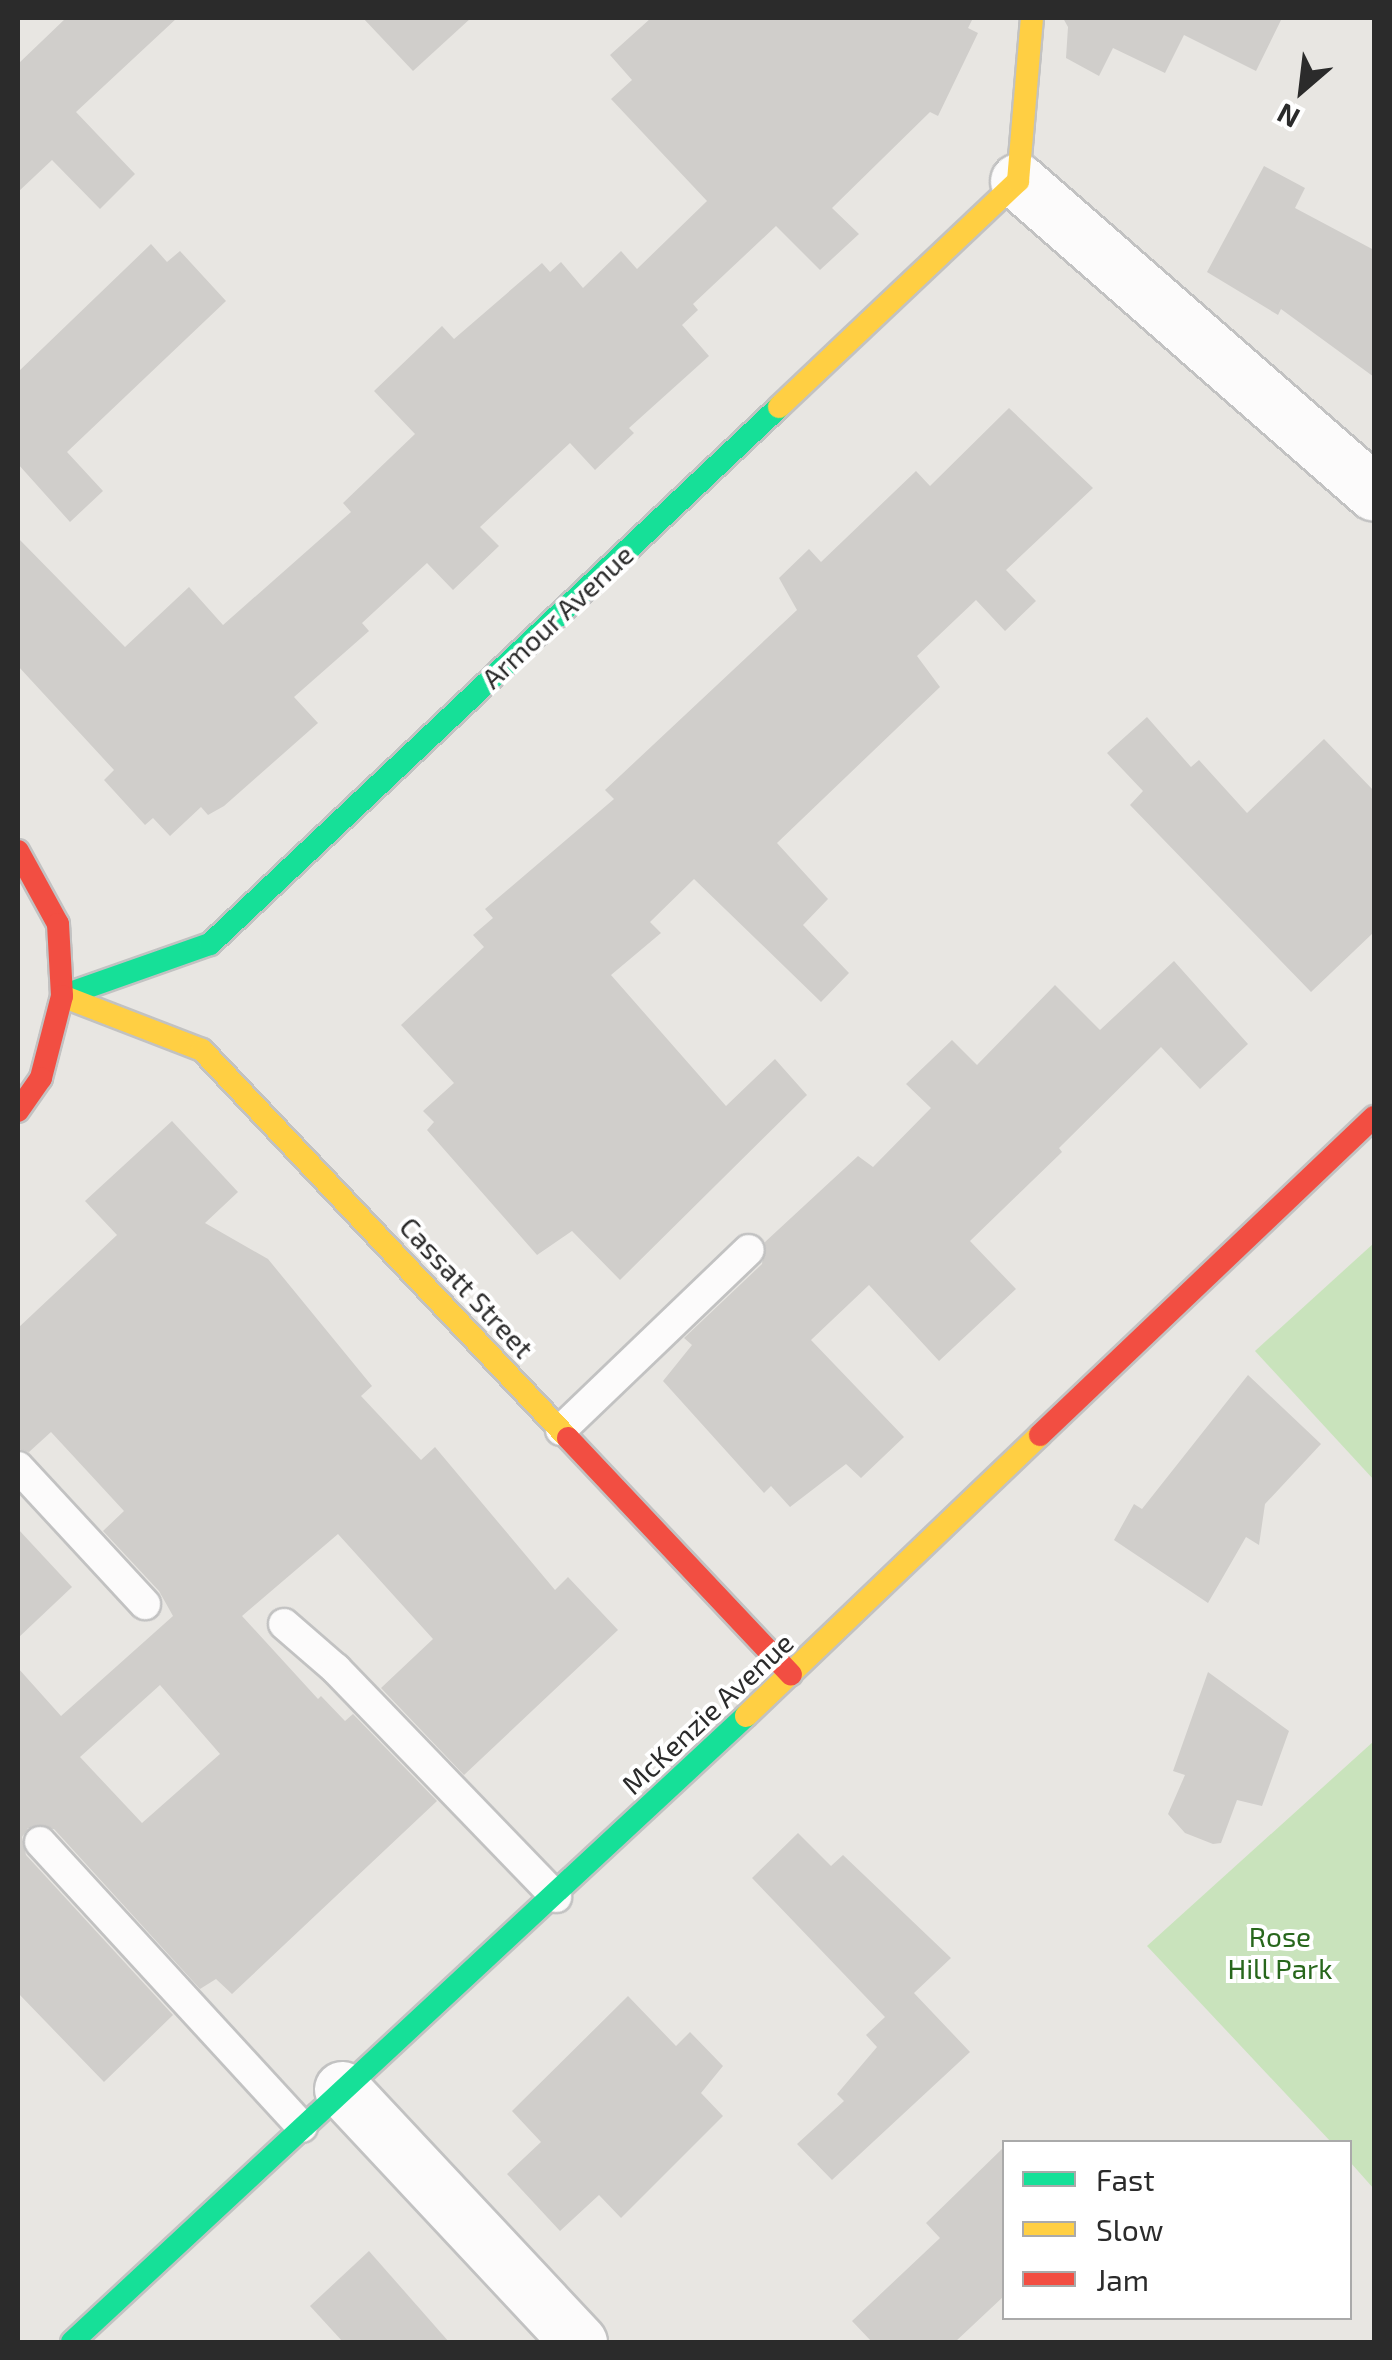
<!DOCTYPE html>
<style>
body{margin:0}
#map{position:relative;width:1392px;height:2360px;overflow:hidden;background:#e8e6e2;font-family:"Exo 2",sans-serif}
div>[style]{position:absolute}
.green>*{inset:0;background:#c9e3bc}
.building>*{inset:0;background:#d0cecb}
.roads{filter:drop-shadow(2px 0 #c2c2c2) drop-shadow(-2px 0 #c2c2c2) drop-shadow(0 2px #c2c2c2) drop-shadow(0 -2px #c2c2c2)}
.lane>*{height:30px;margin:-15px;padding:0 15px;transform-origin:15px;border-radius:15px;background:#fcfbfb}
.street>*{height:55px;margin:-27.5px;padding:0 27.5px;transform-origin:27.5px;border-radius:27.5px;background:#fcfbfb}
.fast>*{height:22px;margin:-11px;padding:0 11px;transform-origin:11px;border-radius:11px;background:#16e098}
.slow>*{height:22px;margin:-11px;padding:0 11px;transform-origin:11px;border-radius:11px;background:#ffcf43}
.jam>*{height:22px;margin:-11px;padding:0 11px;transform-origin:11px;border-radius:11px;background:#f24e42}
span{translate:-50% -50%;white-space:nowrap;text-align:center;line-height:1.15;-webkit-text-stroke:8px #fff;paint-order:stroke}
.street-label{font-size:28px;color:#2b2b2b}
.park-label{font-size:28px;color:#28671c}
.frame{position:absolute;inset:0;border:20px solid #2b2b2b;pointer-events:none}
.legend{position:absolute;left:1002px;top:2140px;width:350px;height:180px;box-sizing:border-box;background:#fff;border:2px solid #aaa;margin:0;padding:12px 18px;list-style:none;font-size:30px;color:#2b2b2b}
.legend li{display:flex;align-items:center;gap:20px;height:50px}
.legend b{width:50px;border:2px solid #aaa}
.north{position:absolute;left:1252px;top:40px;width:100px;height:100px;-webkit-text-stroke:8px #fff;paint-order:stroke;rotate:208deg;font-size:28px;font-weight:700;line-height:40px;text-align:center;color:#2b2b2b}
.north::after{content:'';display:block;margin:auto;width:35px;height:45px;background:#2b2b2b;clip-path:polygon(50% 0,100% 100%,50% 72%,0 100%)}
</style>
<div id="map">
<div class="green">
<div style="clip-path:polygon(1374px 1243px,1374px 1480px,1255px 1351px)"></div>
<div style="clip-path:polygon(1374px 1741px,1374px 2189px,1350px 2162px,1350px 2142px,1331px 2142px,1147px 1946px)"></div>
</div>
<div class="building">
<div style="clip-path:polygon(66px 18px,177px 18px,76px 112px,135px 174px,100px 209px,52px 160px,18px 192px,18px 64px)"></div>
<div style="clip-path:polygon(363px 18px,471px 18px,413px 71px)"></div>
<div style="clip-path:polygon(651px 18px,973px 18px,968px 28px,978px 33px,938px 116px,930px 112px,832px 208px,859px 234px,820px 270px,776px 226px,693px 304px,698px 310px,682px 325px,709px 356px,629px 428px,634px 433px,595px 470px,570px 443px,480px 527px,499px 546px,453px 590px,427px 563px,362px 623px,369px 631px,294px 697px,318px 723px,224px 806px,208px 815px,201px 807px,170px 836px,153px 818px,145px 825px,104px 780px,114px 770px,18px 666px,18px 538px,125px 647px,189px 587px,223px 625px,351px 512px,343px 503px,415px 434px,374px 391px,442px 326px,454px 339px,542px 263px,550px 272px,561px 262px,583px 288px,621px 251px,637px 269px,707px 201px,611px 99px,632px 80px,610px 55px)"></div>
<div style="clip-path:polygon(1063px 18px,1282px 18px,1256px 71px,1184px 35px,1165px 73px,1113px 48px,1099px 76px,1066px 58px,1068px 27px)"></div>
<div style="clip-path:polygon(1264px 166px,1305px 188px,1295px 208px,1374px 250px,1374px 377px,1281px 309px,1278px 315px,1207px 272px)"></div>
<div style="clip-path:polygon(151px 244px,167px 262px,180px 251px,226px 301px,67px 452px,103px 491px,70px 522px,18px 464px,18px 372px)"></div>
<div style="clip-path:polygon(1009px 408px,1093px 488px,1006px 570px,1036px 601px,1005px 631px,976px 600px,917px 656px,940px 687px,777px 843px,828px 899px,803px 925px,849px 973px,821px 1002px,694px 879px,650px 922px,661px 933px,611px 975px,726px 1106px,775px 1059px,807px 1095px,620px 1280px,572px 1231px,537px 1255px,427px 1130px,434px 1122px,423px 1111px,454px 1083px,401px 1025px,484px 947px,473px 935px,493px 918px,485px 909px,614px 799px,605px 790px,797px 610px,779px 578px,809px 549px,821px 562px,916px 471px,930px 486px)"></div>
<div style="clip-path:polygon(1147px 717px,1191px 767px,1199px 760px,1247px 813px,1324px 739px,1374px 791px,1374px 932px,1311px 992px,1130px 805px,1143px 791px,1107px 753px)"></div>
<div style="clip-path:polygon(1174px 961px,1248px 1044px,1200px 1089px,1161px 1047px,1059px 1148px,1062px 1152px,970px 1241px,1016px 1289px,939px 1361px,869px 1285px,811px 1340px,904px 1437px,861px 1478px,846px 1464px,790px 1507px,771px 1486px,764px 1493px,663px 1381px,692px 1345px,684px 1338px,762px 1264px,765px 1242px,858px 1156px,873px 1167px,931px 1108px,906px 1084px,952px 1040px,977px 1065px,1055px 985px,1100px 1030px)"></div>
<div style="clip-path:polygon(evenodd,172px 1121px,238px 1192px,205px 1223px,268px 1259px,372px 1386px,361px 1396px,421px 1460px,435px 1447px,555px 1590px,568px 1577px,618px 1630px,464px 1775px,381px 1688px,433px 1639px,338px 1534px,242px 1616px,318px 1699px,321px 1696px,345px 1721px,353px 1714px,437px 1801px,232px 1994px,216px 1979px,200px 1989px,54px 1829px,28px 1828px,22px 1837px,26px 1855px,173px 2015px,104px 2082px,18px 1993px,18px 1668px,61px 1716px,173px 1616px,159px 1591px,103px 1531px,124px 1511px,51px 1432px,29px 1452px,18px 1449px,18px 1328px,117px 1235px,85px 1201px,172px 1121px,160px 1685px,220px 1754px,142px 1823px,80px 1757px,160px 1685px)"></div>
<div style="clip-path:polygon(1248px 1375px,1321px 1444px,1265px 1504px,1259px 1545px,1246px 1537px,1208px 1603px,1114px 1540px,1134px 1504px,1142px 1509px)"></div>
<div style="clip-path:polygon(18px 1529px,72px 1587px,18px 1638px)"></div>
<div style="clip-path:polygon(1208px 1672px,1289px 1731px,1262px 1806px,1237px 1800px,1221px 1843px,1213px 1844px,1185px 1833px,1168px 1814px,1185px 1775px,1173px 1771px)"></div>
<div style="clip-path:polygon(798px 1833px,831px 1866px,843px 1855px,951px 1958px,914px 1993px,970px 2052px,832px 2180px,797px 2144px,844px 2101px,837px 2094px,877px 2047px,866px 2035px,885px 2017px,752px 1878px)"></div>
<div style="clip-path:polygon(628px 1996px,676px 2046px,690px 2032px,723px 2066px,701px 2093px,723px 2116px,621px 2218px,599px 2195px,560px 2231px,507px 2174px,541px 2142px,512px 2111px)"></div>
<div style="clip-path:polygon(1004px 2147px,1004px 2296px,955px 2342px,872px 2342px,852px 2321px,940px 2238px,926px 2223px)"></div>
<div style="clip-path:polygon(369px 2251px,449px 2342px,343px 2342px,310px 2306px)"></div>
</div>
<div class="roads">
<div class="lane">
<div style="left:561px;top:1430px;width:260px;rotate:-43.8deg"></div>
<div style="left:18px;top:1467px;width:187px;rotate:47.2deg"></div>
<div style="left:284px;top:1624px;width:69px;rotate:40.9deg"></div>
<div style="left:336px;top:1669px;width:317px;rotate:46deg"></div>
<div style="left:40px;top:1842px;width:387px;rotate:47.4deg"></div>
</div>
<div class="street">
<div style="left:1018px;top:181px;width:473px;rotate:41.2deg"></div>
<div style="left:342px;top:2089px;width:347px;rotate:46.9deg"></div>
</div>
<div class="fast">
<div style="left:62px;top:996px;width:157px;rotate:-19.4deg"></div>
<div style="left:210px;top:944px;width:782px;rotate:-43.34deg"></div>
<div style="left:72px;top:2342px;width:920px;rotate:-42.89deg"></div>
</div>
<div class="slow">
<div style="left:779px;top:407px;width:329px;rotate:-43.4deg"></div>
<div style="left:1018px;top:181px;width:164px;rotate:-85.1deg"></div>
<div style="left:62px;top:996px;width:150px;rotate:21.1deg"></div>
<div style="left:202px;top:1050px;width:533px;rotate:46.67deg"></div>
<div style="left:746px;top:1716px;width:407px;rotate:-43.7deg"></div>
</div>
<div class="jam">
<div style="left:18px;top:851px;width:83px;rotate:61.3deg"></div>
<div style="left:58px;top:924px;width:72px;rotate:86.8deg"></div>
<div style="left:62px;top:996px;width:85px;rotate:104.4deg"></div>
<div style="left:41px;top:1078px;width:40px;rotate:124.9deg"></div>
<div style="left:1040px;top:1435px;width:461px;rotate:-43.6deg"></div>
<div style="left:568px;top:1438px;width:325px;rotate:46.7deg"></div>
</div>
</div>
<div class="street-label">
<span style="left:557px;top:616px;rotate:-43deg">Armour Avenue</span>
<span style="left:467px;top:1287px;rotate:47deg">Cassatt Street</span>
<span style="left:707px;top:1713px;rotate:-43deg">McKenzie Avenue</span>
</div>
<div class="park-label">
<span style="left:1280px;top:1952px">Rose<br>Hill Park</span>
</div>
<div class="frame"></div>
<ul class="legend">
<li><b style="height:12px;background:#16e098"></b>Fast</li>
<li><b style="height:12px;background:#ffcf43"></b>Slow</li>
<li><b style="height:12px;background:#f24e42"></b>Jam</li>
</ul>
<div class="north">N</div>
</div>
